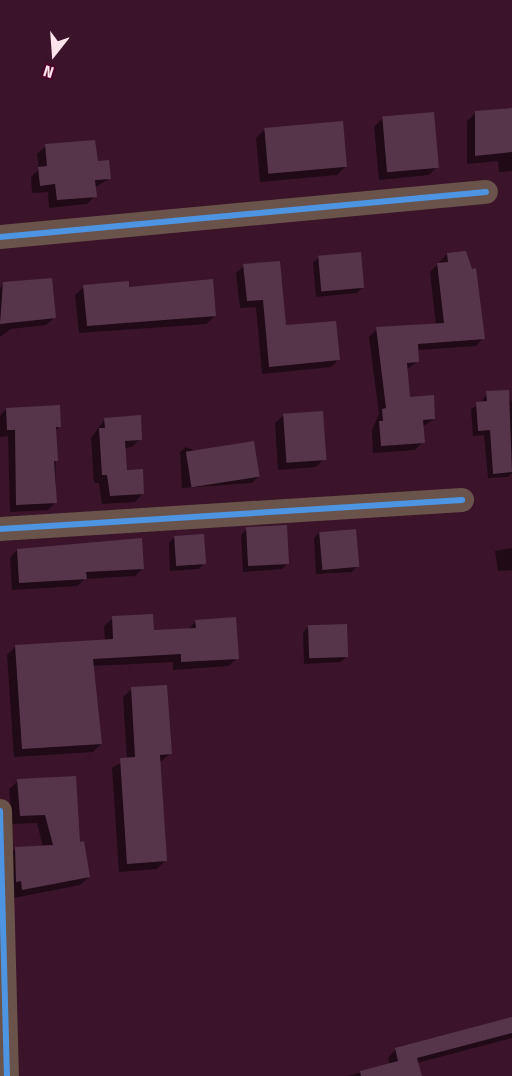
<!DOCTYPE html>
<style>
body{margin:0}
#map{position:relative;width:512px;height:1076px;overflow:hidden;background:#3b142a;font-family:"Fira Sans Condensed",sans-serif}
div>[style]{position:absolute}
.shadow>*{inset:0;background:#0007}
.building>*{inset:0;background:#56354b;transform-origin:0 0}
.minor>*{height:24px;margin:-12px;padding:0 12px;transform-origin:12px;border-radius:12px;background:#69534a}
.cycleway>*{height:6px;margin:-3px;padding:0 3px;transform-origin:3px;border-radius:3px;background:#4d94e3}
span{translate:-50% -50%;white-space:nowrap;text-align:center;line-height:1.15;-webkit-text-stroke:4.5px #4c032b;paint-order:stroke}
.north{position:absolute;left:24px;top:24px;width:60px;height:60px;-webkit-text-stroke:4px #4c032b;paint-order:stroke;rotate:197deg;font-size:16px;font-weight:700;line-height:24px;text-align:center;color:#fee2ec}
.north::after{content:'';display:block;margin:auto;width:21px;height:27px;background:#fee2ec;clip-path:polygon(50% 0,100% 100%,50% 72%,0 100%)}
</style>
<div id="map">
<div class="shadow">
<div style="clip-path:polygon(512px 109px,512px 171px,499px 172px,498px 161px,467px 164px,467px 121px,476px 113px)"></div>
<div style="clip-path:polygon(382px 119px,437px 167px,429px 175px,379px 180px,374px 127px)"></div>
<div style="clip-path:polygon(264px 130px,346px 166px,337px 175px,260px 182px,256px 138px)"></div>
<div style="clip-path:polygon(46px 146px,96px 163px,109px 179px,94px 188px,95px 196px,87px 204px,49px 208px,48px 192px,32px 193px,31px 177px,39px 169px,37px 154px)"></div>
<div style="clip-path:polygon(447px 254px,483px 338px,476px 346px,417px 350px,417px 362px,406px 370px,409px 398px,434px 419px,422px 427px,423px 442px,415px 450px,373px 453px,372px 430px,379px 414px,369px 337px,377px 329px,436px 325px,430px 272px)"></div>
<div style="clip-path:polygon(318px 258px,363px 287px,357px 293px,316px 297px,313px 263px)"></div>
<div style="clip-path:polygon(244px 266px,285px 327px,338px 360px,331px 367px,262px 374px,256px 307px,240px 308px,236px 273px)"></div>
<div style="clip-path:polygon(4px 284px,54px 318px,46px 325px,11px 329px,0 337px,0 288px)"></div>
<div style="clip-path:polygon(84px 287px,128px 288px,215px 316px,206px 324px,79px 333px,75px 295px)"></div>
<div style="clip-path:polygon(487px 393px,512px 401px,512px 473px,508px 477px,488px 478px,484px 435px,473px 436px,471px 409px,481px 403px)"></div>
<div style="clip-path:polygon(6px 409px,60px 426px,55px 431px,56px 502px,48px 510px,10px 512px,8px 436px,0 437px,0 416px)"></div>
<div style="clip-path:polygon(284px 415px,324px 459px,316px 467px,278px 470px,275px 423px)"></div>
<div style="clip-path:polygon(105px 419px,140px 439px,132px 447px,124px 448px,126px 472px,143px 493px,135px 502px,102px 504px,99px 483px,94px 483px,91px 438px)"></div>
<div style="clip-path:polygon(186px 447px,258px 477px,252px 483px,182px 488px,180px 452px)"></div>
<div style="clip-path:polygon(247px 529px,288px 563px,282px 569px,243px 572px,241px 535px)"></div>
<div style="clip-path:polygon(320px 532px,357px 566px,352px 572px,316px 574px,314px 538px)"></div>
<div style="clip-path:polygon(174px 537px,204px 563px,199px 569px,170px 571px,169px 543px)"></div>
<div style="clip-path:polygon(512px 548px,512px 570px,498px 571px,495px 551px)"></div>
<div style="clip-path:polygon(17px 550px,143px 568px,135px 576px,84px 579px,78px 586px,12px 590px,10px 558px)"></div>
<div style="clip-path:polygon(113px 618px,152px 632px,188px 630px,196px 621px,237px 658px,229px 666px,173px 670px,173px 662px,93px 666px,101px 744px,93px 752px,14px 757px,7px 655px,16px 646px,105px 641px,104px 626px)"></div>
<div style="clip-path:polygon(309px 627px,346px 657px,341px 662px,304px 664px,303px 632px)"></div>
<div style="clip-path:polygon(132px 689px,170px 754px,159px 763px,165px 861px,157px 869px,119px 872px,112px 768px,127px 759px,123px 697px)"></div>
<div style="clip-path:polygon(18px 781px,79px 843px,89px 877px,80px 885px,14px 898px,7px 857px,16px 848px,43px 847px,37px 823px,12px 824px,9px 789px)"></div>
<div style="clip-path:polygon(512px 1019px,512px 1038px,417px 1063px,420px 1076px,347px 1076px,390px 1065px,388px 1058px,396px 1049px)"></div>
</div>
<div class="building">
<div style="clip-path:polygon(512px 108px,512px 152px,475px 156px,475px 111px)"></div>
<div style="left:434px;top:112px;width:56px;height:52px;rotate:85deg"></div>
<div style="left:343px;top:121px;width:46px;height:79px;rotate:85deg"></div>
<div style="clip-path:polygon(95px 140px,98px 161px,109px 160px,111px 179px,95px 180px,97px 197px,57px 200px,55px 184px,40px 186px,38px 167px,47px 166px,45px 144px)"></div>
<div style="clip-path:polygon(466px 251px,472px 269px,476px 268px,485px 339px,418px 344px,419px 362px,407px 363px,410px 397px,434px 395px,435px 419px,423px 420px,425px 443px,381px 446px,379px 421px,383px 421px,382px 409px,386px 408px,376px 327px,444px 323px,437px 263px,448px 262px,447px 253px)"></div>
<div style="left:361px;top:252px;width:36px;height:43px;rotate:85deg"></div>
<div style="clip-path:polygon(280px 261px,286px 325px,336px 321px,340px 360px,269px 367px,263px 300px,247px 301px,243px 264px)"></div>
<div style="clip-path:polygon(52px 278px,56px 318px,0 324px,3px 282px)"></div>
<div style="clip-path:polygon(213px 279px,216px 316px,87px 326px,83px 285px,129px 281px,129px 287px)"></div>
<div style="clip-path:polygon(509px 390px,512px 472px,493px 474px,490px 430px,478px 431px,476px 402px,487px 401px,486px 391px)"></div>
<div style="clip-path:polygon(60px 405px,61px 427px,56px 427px,58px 461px,54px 461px,57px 503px,16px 505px,15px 430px,7px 430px,6px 408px)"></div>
<div style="left:323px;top:411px;width:49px;height:40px;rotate:86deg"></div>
<div style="clip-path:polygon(141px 415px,142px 440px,125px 441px,127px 470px,143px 469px,144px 494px,110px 496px,107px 475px,102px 475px,99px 428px,105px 428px,104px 418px)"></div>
<div style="left:254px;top:441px;width:36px;height:69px;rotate:81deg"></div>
<div style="left:287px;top:525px;width:39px;height:41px;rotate:87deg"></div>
<div style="left:356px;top:529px;width:38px;height:37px;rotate:85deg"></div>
<div style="left:204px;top:534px;width:30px;height:30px;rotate:86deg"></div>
<div style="clip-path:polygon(142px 538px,144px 569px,86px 572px,87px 579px,19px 583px,17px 549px)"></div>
<div style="clip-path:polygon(153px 614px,154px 630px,196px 628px,195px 620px,236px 617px,239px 659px,181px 662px,181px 654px,93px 659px,102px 744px,22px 749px,15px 645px,113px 639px,112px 616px)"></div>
<div style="left:347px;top:624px;width:33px;height:39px;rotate:88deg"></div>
<div style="clip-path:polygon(167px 685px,172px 754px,160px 755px,167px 861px,127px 864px,120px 758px,135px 757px,131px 687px)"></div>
<div style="clip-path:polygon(76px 776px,80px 842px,84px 841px,90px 877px,22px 890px,21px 881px,16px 882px,15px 847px,53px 845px,45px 815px,20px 816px,17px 779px)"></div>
<div style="clip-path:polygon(512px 1017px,512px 1033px,417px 1058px,422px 1076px,361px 1076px,360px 1071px,398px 1061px,395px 1048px)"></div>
</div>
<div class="minor">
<div style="left:0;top:237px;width:488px;rotate:-5.3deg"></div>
<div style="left:0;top:529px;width:463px;rotate:-3.6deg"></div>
<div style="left:0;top:811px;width:265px;rotate:88.5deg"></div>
</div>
<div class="cycleway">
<div style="left:0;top:237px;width:488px;rotate:-5.3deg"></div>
<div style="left:0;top:529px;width:463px;rotate:-3.6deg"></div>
<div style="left:0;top:811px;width:265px;rotate:88.5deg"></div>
</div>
<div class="north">N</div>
</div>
